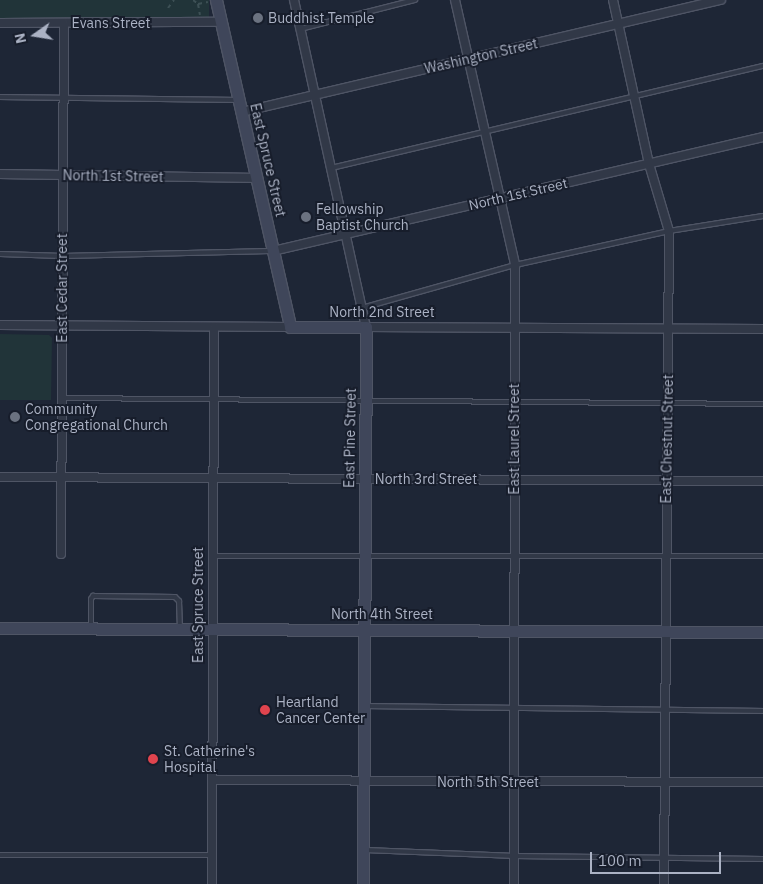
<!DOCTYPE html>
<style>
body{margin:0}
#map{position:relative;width:763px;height:884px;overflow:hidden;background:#1e2636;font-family:"IBM Plex Sans",sans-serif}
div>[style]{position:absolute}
.green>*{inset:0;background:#213439;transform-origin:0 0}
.path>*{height:2px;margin-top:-1px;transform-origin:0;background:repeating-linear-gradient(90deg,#3d5055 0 4px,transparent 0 8px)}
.roads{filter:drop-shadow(1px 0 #4f5565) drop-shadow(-1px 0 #4f5565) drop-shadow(0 1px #4f5565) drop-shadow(0 -1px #4f5565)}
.lane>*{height:4px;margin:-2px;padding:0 2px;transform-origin:2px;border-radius:2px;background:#313847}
.street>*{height:8px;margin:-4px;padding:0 4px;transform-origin:4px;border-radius:4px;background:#313847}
.secondary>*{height:11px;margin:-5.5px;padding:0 5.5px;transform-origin:5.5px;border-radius:5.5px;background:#3f465a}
.dots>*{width:14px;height:14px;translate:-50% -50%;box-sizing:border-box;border:2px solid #171d2b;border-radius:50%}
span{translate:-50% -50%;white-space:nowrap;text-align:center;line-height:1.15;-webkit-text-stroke:4px #171d2b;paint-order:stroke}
.poi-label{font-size:14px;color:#abb2c4}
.left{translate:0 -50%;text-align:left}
.street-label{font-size:14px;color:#abb2c4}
.north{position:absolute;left:10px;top:10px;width:50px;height:50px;-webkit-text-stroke:4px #171d2b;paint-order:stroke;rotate:257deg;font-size:14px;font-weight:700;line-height:20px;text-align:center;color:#abb2c4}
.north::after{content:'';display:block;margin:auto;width:18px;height:22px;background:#abb2c4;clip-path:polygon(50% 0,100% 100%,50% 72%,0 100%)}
.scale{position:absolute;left:590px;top:852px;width:131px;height:22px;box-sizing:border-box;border:2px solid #abb2c4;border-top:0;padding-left:6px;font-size:15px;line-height:18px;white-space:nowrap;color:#abb2c4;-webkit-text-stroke:4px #171d2b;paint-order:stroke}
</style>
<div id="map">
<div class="green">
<div style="left:0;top:0;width:209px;height:18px"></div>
<div style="clip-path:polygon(0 334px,49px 335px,52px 338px,51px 400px,0 400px)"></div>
</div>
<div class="path">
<div style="left:193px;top:0;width:6px;rotate:39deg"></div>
<div style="left:198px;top:4px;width:11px;rotate:80deg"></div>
<div style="left:198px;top:4px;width:10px;rotate:-11deg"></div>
<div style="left:168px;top:8px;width:10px;rotate:-53deg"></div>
</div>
<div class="roads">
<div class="lane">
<div style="left:300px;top:29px;width:119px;rotate:-14.2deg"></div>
<div style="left:0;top:97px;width:238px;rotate:0.7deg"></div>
<div style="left:331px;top:168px;width:444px;rotate:-13.3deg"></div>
<div style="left:0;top:254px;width:63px;rotate:1.8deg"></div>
<div style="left:63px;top:256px;width:207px;rotate:-1.4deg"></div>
<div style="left:362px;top:308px;width:159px;rotate:-15.7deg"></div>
<div style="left:515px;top:265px;width:158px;rotate:-12.4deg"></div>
<div style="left:669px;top:231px;width:95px;rotate:-9.1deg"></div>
<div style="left:62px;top:398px;width:701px;rotate:0.49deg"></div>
<div style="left:213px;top:556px;width:550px"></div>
<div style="left:91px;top:628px;width:29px;rotate:-90deg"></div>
<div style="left:91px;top:599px;width:4px;rotate:-56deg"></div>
<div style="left:93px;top:596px;width:82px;rotate:0.7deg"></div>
<div style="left:175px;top:597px;width:6px;rotate:45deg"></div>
<div style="left:179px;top:601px;width:27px;rotate:88deg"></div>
<div style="left:365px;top:706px;width:398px;rotate:0.7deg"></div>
<div style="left:365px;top:850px;width:149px;rotate:2.3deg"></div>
<div style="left:514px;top:856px;width:249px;rotate:0.7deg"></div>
<div style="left:0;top:855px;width:213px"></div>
</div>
<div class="street">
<div style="left:294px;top:0;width:335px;rotate:77.6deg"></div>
<div style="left:366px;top:327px;width:397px;rotate:0.3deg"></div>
<div style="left:455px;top:0;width:272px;rotate:77.2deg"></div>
<div style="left:515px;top:265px;width:619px;rotate:90.09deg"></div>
<div style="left:613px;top:0;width:168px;rotate:77.6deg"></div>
<div style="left:649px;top:164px;width:70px;rotate:73.4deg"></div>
<div style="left:669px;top:231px;width:653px;rotate:90.44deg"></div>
<div style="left:0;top:23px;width:221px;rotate:-0.3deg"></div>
<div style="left:242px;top:112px;width:492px;rotate:-13.2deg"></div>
<div style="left:0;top:174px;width:256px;rotate:0.9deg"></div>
<div style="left:273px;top:251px;width:503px;rotate:-13.1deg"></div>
<div style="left:0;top:325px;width:290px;rotate:0.4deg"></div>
<div style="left:0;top:477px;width:763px;rotate:0.3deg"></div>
<div style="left:61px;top:554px;width:531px;rotate:-89.68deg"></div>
<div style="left:213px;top:780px;width:550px;rotate:0.21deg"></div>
<div style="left:212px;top:884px;width:557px;rotate:-89.79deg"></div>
</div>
<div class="secondary">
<div style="left:216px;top:0;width:335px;rotate:77.2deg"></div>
<div style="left:290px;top:327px;width:76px"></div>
<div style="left:366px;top:327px;width:557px;rotate:90.31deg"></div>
<div style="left:0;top:628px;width:763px;rotate:0.3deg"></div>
</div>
</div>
<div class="dots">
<div style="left:258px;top:18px;background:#6b7280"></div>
<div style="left:306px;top:217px;background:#6b7280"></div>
<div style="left:15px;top:417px;background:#6b7280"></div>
<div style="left:265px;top:710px;background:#e0444e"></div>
<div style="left:153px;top:759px;background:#e0444e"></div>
</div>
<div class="poi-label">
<span class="left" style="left:268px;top:18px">Buddhist Temple</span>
<span class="left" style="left:316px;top:217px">Fellowship<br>Baptist Church</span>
<span class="left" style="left:25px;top:417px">Community<br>Congregational Church</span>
<span class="left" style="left:276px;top:710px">Heartland<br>Cancer Center</span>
<span class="left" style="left:164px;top:759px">St. Catherine's<br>Hospital</span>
</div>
<div class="street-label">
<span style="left:111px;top:23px">Evans Street</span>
<span style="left:481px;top:56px;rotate:-13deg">Washington Street</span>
<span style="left:268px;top:160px;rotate:77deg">East Spruce Street</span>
<span style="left:113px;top:176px;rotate:1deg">North 1st Street</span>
<span style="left:518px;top:194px;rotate:-13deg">North 1st Street</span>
<span style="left:62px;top:288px;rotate:-90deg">East Cedar Street</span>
<span style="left:382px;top:312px">North 2nd Street</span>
<span style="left:350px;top:438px;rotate:-89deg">East Pine Street</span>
<span style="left:514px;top:439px;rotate:-90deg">East Laurel Street</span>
<span style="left:667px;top:439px;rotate:-89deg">East Chestnut Street</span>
<span style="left:426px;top:479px">North 3rd Street</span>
<span style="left:198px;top:605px;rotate:-90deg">East Spruce Street</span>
<span style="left:382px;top:614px">North 4th Street</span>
<span style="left:488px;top:782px">North 5th Street</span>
</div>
<div class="north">N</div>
<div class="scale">100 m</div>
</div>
